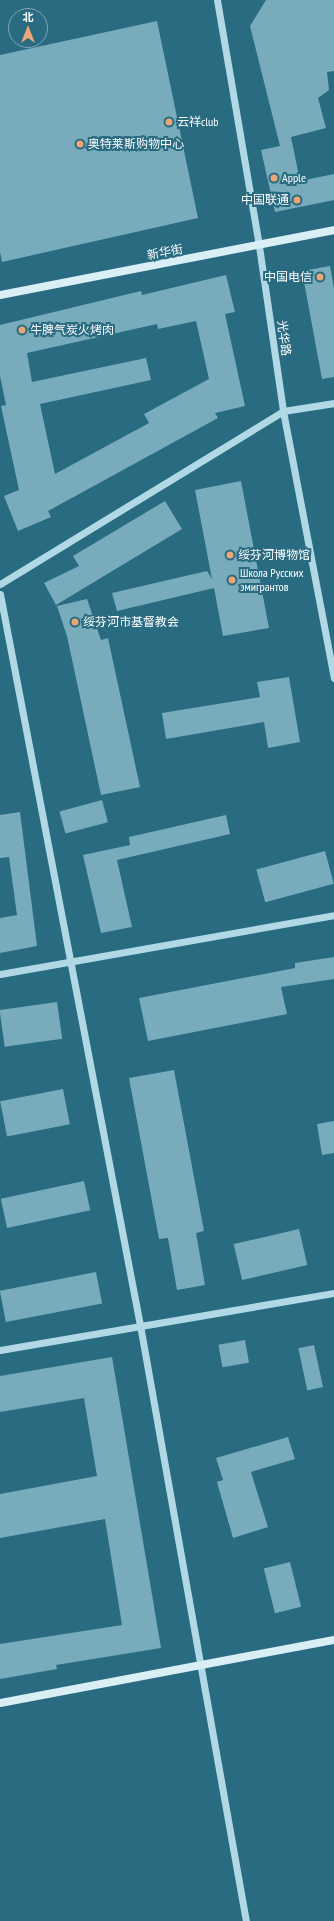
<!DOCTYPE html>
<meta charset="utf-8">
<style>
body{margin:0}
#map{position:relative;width:334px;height:1921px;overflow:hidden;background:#296b80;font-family:"PT Sans Narrow","Noto Sans SC",sans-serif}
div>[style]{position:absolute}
.building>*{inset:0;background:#78acbc;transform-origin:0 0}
.tertiary>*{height:7px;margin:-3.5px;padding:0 3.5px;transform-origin:3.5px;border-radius:3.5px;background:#b0d9e5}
.secondary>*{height:8px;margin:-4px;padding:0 4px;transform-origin:4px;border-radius:4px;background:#d9eef5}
.dots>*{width:11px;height:11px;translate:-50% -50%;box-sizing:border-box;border:2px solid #296b80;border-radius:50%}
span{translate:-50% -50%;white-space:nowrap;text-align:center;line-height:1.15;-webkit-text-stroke:4px #296b80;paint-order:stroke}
.poi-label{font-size:12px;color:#fff}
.left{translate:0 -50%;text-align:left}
.right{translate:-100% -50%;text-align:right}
.street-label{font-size:12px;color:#fff}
.north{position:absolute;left:8px;top:8px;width:40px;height:40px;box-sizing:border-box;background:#296b80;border:1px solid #7fa6b3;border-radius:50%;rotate:0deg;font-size:11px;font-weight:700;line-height:16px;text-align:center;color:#fff}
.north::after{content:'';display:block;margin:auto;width:14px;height:18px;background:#eca577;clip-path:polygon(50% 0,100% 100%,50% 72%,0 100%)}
</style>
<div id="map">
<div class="building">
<div style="clip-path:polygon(266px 0,334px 0,334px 71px,327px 72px,329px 90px,318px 98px,326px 128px,291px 137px,300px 181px,334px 174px,334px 200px,275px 212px,261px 150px,280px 146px,250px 26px)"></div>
<div style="clip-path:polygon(157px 21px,198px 218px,2px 262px,0 252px,0 55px)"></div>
<div style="clip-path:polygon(330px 266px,334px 289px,334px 377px,322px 379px,302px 271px)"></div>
<div style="clip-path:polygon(evenodd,226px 275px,235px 312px,225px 314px,245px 406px,215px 413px,218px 418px,48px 511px,51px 517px,18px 531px,4px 496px,19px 490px,1px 406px,6px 405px,0 376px,0 325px,141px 291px,142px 295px,226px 275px,196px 321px,209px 379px,144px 414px,149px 423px,55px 474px,40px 404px,151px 380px,146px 358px,32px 382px,27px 353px,157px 324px,158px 329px,196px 321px)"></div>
<div style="clip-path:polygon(241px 481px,269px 628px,223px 636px,214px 588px,117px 611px,112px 593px,207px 571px,212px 579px,195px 490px)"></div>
<div style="clip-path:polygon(165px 501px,182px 529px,56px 605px,44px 583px,79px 566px,73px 556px)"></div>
<div style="clip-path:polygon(87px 599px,101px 640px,108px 638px,140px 787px,101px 795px,67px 636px,57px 606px)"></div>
<div style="clip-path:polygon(289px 677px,300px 742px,268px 748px,264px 722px,166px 739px,162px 713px,260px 697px,257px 682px)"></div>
<div style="left:102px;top:800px;width:23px;height:44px;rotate:75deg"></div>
<div style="clip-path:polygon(20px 812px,37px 946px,0 953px,0 918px,17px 915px,9px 857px,0 858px,0 815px)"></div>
<div style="clip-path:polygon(226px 815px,230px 834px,117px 860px,132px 927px,101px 933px,83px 855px,130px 845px,129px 837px)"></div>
<div style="left:325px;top:851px;width:34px;height:71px;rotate:75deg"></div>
<div style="clip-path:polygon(334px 957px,334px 979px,281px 987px,287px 1014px,148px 1041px,139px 998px,295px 968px,295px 963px)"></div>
<div style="left:57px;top:1002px;width:37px;height:58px;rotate:82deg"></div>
<div style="clip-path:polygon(174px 1070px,204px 1231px,196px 1233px,205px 1285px,177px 1290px,168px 1238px,159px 1239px,129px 1078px)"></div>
<div style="left:63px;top:1089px;width:36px;height:64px;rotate:79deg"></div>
<div style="clip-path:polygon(334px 1121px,334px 1153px,322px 1155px,317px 1124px)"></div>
<div style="left:84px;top:1181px;width:30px;height:85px;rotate:78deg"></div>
<div style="left:299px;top:1229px;width:37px;height:67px;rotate:77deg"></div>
<div style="left:96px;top:1272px;width:32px;height:98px;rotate:79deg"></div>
<div style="left:245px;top:1340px;width:23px;height:27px;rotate:80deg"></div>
<div style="left:314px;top:1345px;width:43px;height:16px;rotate:78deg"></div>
<div style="clip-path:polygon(112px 1357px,161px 1648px,56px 1665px,57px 1669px,0 1679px,0 1644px,122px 1625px,105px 1519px,0 1538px,0 1494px,97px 1476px,84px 1398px,0 1412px,0 1376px)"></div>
<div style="clip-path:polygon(288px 1437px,295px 1459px,251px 1472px,268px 1527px,233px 1538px,217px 1482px,223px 1480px,216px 1458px)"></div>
<div style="left:290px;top:1562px;width:46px;height:27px;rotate:76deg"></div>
</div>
<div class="tertiary">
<div style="left:217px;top:0;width:250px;rotate:80.3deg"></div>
<div style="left:259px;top:246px;width:167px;rotate:81.7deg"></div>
<div style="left:283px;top:411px;width:272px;rotate:79.2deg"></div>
<div style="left:0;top:584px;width:332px;rotate:-31.4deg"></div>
<div style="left:283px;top:411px;width:52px;rotate:-8.9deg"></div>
<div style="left:0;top:594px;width:744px;rotate:79.16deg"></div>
<div style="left:140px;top:1325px;width:605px;rotate:79.92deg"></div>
<div style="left:0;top:974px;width:339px;rotate:-10deg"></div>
<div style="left:0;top:1350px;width:339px;rotate:-9.7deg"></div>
</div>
<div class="secondary">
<div style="left:0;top:295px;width:340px;rotate:-11deg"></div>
<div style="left:0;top:1703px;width:340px;rotate:-10.7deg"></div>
</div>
<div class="dots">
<div style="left:169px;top:122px;background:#eca577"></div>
<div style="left:80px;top:144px;background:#eca577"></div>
<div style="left:274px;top:178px;background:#eca577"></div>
<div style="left:297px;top:200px;background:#eca577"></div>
<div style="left:320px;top:277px;background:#eca577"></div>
<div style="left:22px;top:330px;background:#eca577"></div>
<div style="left:230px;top:555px;background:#eca577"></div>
<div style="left:232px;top:580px;background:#eca577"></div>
<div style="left:75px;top:622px;background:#eca577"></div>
</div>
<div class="poi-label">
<span class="left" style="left:177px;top:122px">云祥club</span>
<span class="left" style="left:88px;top:144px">奥特莱斯购物中心</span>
<span class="left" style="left:282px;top:178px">Apple</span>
<span class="right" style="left:289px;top:200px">中国联通</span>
<span class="right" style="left:312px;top:277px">中国电信</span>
<span class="left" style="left:30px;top:330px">牛脾气炭火烤肉</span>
<span class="left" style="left:238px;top:555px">绥芬河博物馆</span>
<span class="left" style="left:240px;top:580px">Школа Русских<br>эмигрантов</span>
<span class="left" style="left:83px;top:622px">绥芬河市基督教会</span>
</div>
<div class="street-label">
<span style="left:165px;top:252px;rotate:-11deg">新华街</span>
<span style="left:284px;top:338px;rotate:82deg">光华路</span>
</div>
<div class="north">北</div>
</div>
